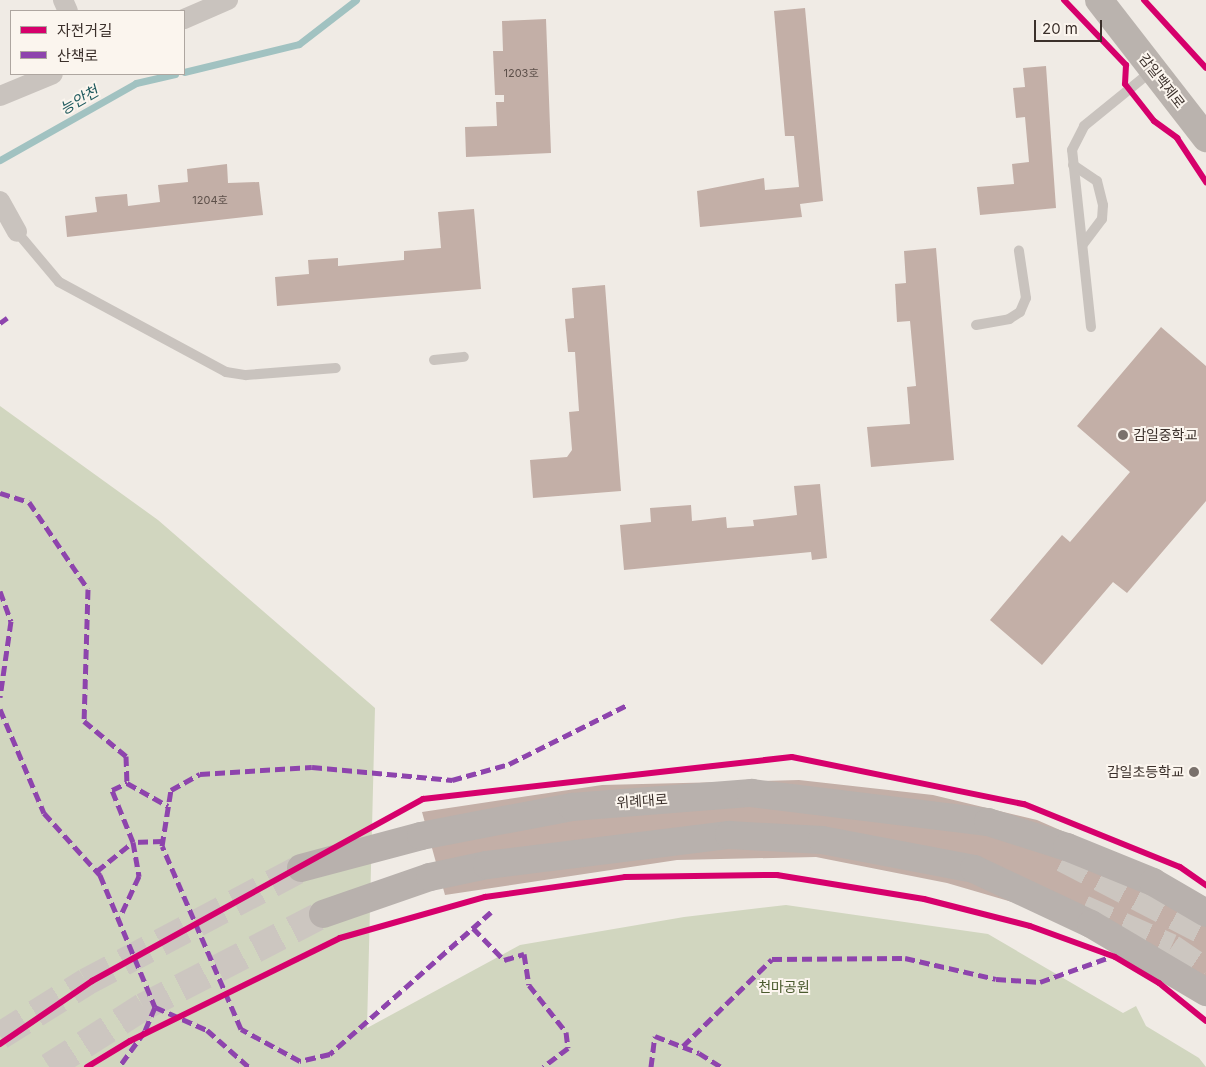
<!DOCTYPE html>
<meta charset="utf-8">
<style>
body{margin:0}
#map{position:relative;width:1206px;height:1067px;overflow:hidden;background:#f0ebe5;font-family:Inter,"Noto Sans KR",sans-serif}
div>[style]{position:absolute}
.green>*{inset:0;background:#d1d6bf}
.stream>*{height:7px;margin:-3.5px;padding:0 3.5px;transform-origin:3.5px;border-radius:3.5px;background:#a1c2c1}
.building>*{inset:0;background:#c3afa7}
.primary-tunnel>*{height:28px;margin-top:-14px;transform-origin:0;background:repeating-linear-gradient(90deg,#ccc6c0 0 28px,transparent 0 42px)}
.lane>*{height:10px;margin:-5px;padding:0 5px;transform-origin:5px;border-radius:5px;background:#c9c3be}
.street>*{height:20px;margin:-10px;padding:0 10px;transform-origin:10px;border-radius:10px;background:#c9c3be}
.secondary>*{height:28px;margin:-14px;padding:0 14px;transform-origin:14px;border-radius:14px;background:#bab3ae}
.primary>*{height:28px;margin:-14px;padding:0 14px;transform-origin:14px;border-radius:14px;background:#b8b1ad}
.quiet>*{height:5px;margin-top:-2.5px;transform-origin:0;background:repeating-linear-gradient(90deg,#8e44ad 0 10px,transparent 0 15px)}
.cycleway>*{height:6px;margin:-3px;padding:0 3px;transform-origin:3px;border-radius:3px;background:#d6006c}
.dots>*{width:14px;height:14px;translate:-50% -50%;box-sizing:border-box;border:2px solid #fbf5ee;border-radius:50%}
span{translate:-50% -50%;white-space:nowrap;text-align:center;line-height:1.15;-webkit-text-stroke:4px #fbf5ee;paint-order:stroke}
.number-label{font-size:11px;color:#5d504a}
.number-label span{-webkit-text-stroke-width:0}
.street-label{font-size:14px;color:#3b302b}
.poi-label{font-size:14px;color:#3b302b}
.left{translate:0 -50%;text-align:left}
.right{translate:-100% -50%;text-align:right}
.park-label{font-size:14px;color:#4a5a2e}
.water-label{font-size:15px;color:#1f5a5e;font-style:italic}
.legend{position:absolute;left:10px;top:10px;width:175px;height:65px;box-sizing:border-box;background:#fbf5ee;border:1px solid #aea6a0;margin:0;padding:6px 9px;list-style:none;font-size:15px;color:#3b302b}
.legend li{display:flex;align-items:center;gap:10px;height:25px}
.legend b{width:25px;border:1px solid #aea6a0}
.scale{position:absolute;left:1034px;top:20px;width:68px;height:22px;box-sizing:border-box;border:2px solid #3b302b;border-top:0;padding-left:6px;font-size:15px;line-height:18px;white-space:nowrap;color:#3b302b;-webkit-text-stroke:4px #fbf5ee;paint-order:stroke}
</style>
<div id="map">
<div class="green">
<div style="clip-path:polygon(0 406px,158px 520px,375px 708px,367px 1028px,520px 945px,684px 917px,786px 905px,988px 934px,1123px 1013px,1136px 1006px,1146px 1026px,1199px 1058px,1206px 1067px,0 1067px)"></div>
</div>
<div class="stream">
<div style="left:184px;top:72px;width:118px;rotate:-13.7deg"></div>
<div style="left:299px;top:44px;width:72px;rotate:-37.7deg"></div>
<div style="left:0;top:160px;width:156px;rotate:-29.5deg"></div>
<div style="left:136px;top:83px;width:40px;rotate:-13deg"></div>
</div>
<div class="building">
<div style="clip-path:polygon(805px 8px,823px 201px,800px 204px,802px 217px,700px 227px,697px 191px,764px 178px,765px 190px,799px 187px,794px 136px,785px 136px,774px 11px)"></div>
<div style="clip-path:polygon(546px 19px,551px 153px,466px 157px,465px 127px,497px 126px,496px 102px,504px 102px,504px 95px,495px 95px,493px 51px,503px 51px,502px 21px)"></div>
<div style="clip-path:polygon(1046px 66px,1056px 208px,980px 215px,977px 187px,1014px 184px,1012px 164px,1029px 162px,1025px 117px,1016px 118px,1013px 88px,1025px 87px,1023px 68px)"></div>
<div style="clip-path:polygon(227px 164px,228px 183px,259px 182px,263px 215px,67px 237px,65px 216px,97px 212px,95px 197px,127px 194px,128px 206px,160px 202px,158px 185px,188px 182px,187px 169px)"></div>
<div style="clip-path:polygon(474px 209px,481px 289px,277px 306px,275px 277px,309px 274px,308px 260px,338px 258px,338px 266px,404px 260px,404px 251px,441px 248px,438px 212px)"></div>
<div style="clip-path:polygon(936px 248px,954px 460px,871px 467px,867px 427px,910px 424px,907px 387px,916px 386px,910px 321px,897px 322px,895px 284px,906px 283px,904px 251px)"></div>
<div style="clip-path:polygon(605px 285px,621px 491px,533px 498px,530px 460px,567px 457px,572px 450px,569px 412px,579px 411px,575px 352px,568px 352px,565px 319px,574px 318px,572px 288px)"></div>
<div style="clip-path:polygon(1161px 327px,1206px 366px,1206px 501px,1127px 593px,1113px 582px,1042px 665px,990px 620px,1062px 535px,1070px 542px,1130px 472px,1077px 426px)"></div>
<div style="clip-path:polygon(820px 484px,827px 558px,812px 560px,811px 552px,624px 570px,620px 525px,651px 522px,650px 508px,691px 505px,692px 521px,726px 517px,727px 528px,754px 526px,753px 520px,797px 515px,794px 486px)"></div>
<div style="clip-path:polygon(799px 780px,933px 795px,1037px 820px,1172px 879px,1206px 900px,1206px 999px,1033px 908px,947px 883px,816px 857px,677px 860px,445px 895px,422px 812px,602px 785px)"></div>
</div>
<div class="primary-tunnel">
<div style="left:1063px;top:858px;width:161px;rotate:27.4deg"></div>
<div style="left:1083px;top:909px;width:96px;rotate:23.9deg"></div>
<div style="left:1171px;top:948px;width:42px;rotate:34.4deg"></div>
<div style="left:0;top:1036px;width:102px;rotate:-32.1deg"></div>
<div style="left:86px;top:982px;width:243px;rotate:-27.9deg"></div>
<div style="left:49px;top:1067px;width:112px;rotate:-32.6deg"></div>
<div style="left:143px;top:1007px;width:203px;rotate:-27.3deg"></div>
</div>
<div class="lane">
<div style="left:1073px;top:165px;width:29px;rotate:34deg"></div>
<div style="left:1097px;top:181px;width:25px;rotate:76deg"></div>
<div style="left:1103px;top:205px;width:14px;rotate:94deg"></div>
<div style="left:1102px;top:219px;width:31px;rotate:127deg"></div>
<div style="left:17px;top:232px;width:65px;rotate:50deg"></div>
<div style="left:59px;top:282px;width:190px;rotate:28.3deg"></div>
<div style="left:226px;top:372px;width:20px;rotate:9deg"></div>
<div style="left:246px;top:375px;width:90px;rotate:-4.4deg"></div>
<div style="left:976px;top:325px;width:34px;rotate:-10deg"></div>
<div style="left:1009px;top:319px;width:13px;rotate:-32deg"></div>
<div style="left:1020px;top:312px;width:15px;rotate:-67deg"></div>
<div style="left:1026px;top:298px;width:48px;rotate:-98.5deg"></div>
<div style="left:1091px;top:327px;width:178px;rotate:-96.1deg"></div>
<div style="left:1072px;top:150px;width:27px;rotate:-63deg"></div>
<div style="left:1084px;top:126px;width:89px;rotate:-39.1deg"></div>
<div style="left:434px;top:360px;width:30px;rotate:-6deg"></div>
</div>
<div class="street">
<div style="left:63px;top:0;width:12px;rotate:66deg"></div>
<div style="left:184px;top:19px;width:48px;rotate:-23.4deg"></div>
<div style="left:0;top:96px;width:57px;rotate:-22.5deg"></div>
<div style="left:0;top:201px;width:35px;rotate:61deg"></div>
</div>
<div class="secondary">
<div style="left:1099px;top:0;width:175px;rotate:52.2deg"></div>
</div>
<div class="primary">
<div style="left:301px;top:868px;width:124px;rotate:-14.9deg"></div>
<div style="left:421px;top:836px;width:154px;rotate:-10.9deg"></div>
<div style="left:572px;top:807px;width:180px;rotate:-4.5deg"></div>
<div style="left:751px;top:793px;width:239px;rotate:7deg"></div>
<div style="left:988px;top:822px;width:83px;rotate:17.6deg"></div>
<div style="left:1067px;top:847px;width:93px;rotate:22.1deg"></div>
<div style="left:1153px;top:882px;width:61px;rotate:30.3deg"></div>
<div style="left:323px;top:914px;width:113px;rotate:-19.1deg"></div>
<div style="left:430px;top:877px;width:58px;rotate:-11.9deg"></div>
<div style="left:487px;top:865px;width:244px;rotate:-7.1deg"></div>
<div style="left:729px;top:835px;width:93px;rotate:3.1deg"></div>
<div style="left:822px;top:840px;width:155px;rotate:10.8deg"></div>
<div style="left:974px;top:869px;width:129px;rotate:25.2deg"></div>
<div style="left:1091px;top:924px;width:134px;rotate:30.6deg"></div>
</div>
<div class="quiet">
<div style="left:0;top:323px;width:9px;rotate:-36deg"></div>
<div style="left:0;top:493px;width:30px;rotate:17deg"></div>
<div style="left:29px;top:502px;width:105px;rotate:55.9deg"></div>
<div style="left:88px;top:589px;width:132px;rotate:91.7deg"></div>
<div style="left:84px;top:721px;width:55px;rotate:39.8deg"></div>
<div style="left:126px;top:756px;width:27px;rotate:88deg"></div>
<div style="left:0;top:591px;width:32px;rotate:70deg"></div>
<div style="left:11px;top:621px;width:77px;rotate:98.2deg"></div>
<div style="left:0;top:709px;width:113px;rotate:67.1deg"></div>
<div style="left:44px;top:813px;width:84px;rotate:47.9deg"></div>
<div style="left:100px;top:875px;width:143px;rotate:67.4deg"></div>
<div style="left:155px;top:1007px;width:26px;rotate:113deg"></div>
<div style="left:145px;top:1031px;width:44px;rotate:125.8deg"></div>
<div style="left:163px;top:841px;width:30px;rotate:178deg"></div>
<div style="left:133px;top:842px;width:56px;rotate:-112deg"></div>
<div style="left:112px;top:790px;width:17px;rotate:-25deg"></div>
<div style="left:127px;top:783px;width:47px;rotate:29.3deg"></div>
<div style="left:97px;top:871px;width:46px;rotate:-38.9deg"></div>
<div style="left:133px;top:842px;width:35px;rotate:80deg"></div>
<div style="left:139px;top:876px;width:45px;rotate:114.9deg"></div>
<div style="left:491px;top:912px;width:215px;rotate:138.6deg"></div>
<div style="left:330px;top:1054px;width:31px;rotate:167deg"></div>
<div style="left:300px;top:1061px;width:67px;rotate:-151.5deg"></div>
<div style="left:241px;top:1029px;width:199px;rotate:-113.3deg"></div>
<div style="left:162px;top:846px;width:57px;rotate:-80.9deg"></div>
<div style="left:171px;top:790px;width:33px;rotate:-29deg"></div>
<div style="left:200px;top:774px;width:112px;rotate:-3.6deg"></div>
<div style="left:312px;top:767px;width:141px;rotate:5.3deg"></div>
<div style="left:452px;top:780px;width:59px;rotate:-15.7deg"></div>
<div style="left:509px;top:764px;width:132px;rotate:-26.6deg"></div>
<div style="left:473px;top:928px;width:45px;rotate:45.9deg"></div>
<div style="left:504px;top:960px;width:21px;rotate:-17deg"></div>
<div style="left:524px;top:954px;width:31px;rotate:81deg"></div>
<div style="left:529px;top:985px;width:60px;rotate:51.8deg"></div>
<div style="left:566px;top:1032px;width:16px;rotate:83deg"></div>
<div style="left:568px;top:1048px;width:31px;rotate:143deg"></div>
<div style="left:155px;top:1007px;width:57px;rotate:23.9deg"></div>
<div style="left:207px;top:1030px;width:56px;rotate:41.4deg"></div>
<div style="left:683px;top:1046px;width:124px;rotate:-44.3deg"></div>
<div style="left:772px;top:959px;width:133px;rotate:-0.4deg"></div>
<div style="left:905px;top:958px;width:93px;rotate:13deg"></div>
<div style="left:996px;top:979px;width:44px;rotate:3.9deg"></div>
<div style="left:1040px;top:982px;width:71px;rotate:-19.7deg"></div>
<div style="left:651px;top:1067px;width:31px;rotate:-83deg"></div>
<div style="left:655px;top:1036px;width:47px;rotate:21.1deg"></div>
<div style="left:699px;top:1053px;width:26px;rotate:32deg"></div>
</div>
<div class="cycleway">
<div style="left:1064px;top:0;width:90px;rotate:46.4deg"></div>
<div style="left:1126px;top:65px;width:19px;rotate:93deg"></div>
<div style="left:1125px;top:84px;width:47px;rotate:51.9deg"></div>
<div style="left:1154px;top:121px;width:29px;rotate:36deg"></div>
<div style="left:1177px;top:138px;width:53px;rotate:56.6deg"></div>
<div style="left:1144px;top:0;width:92px;rotate:47.6deg"></div>
<div style="left:0;top:1044px;width:112px;rotate:-34.4deg"></div>
<div style="left:92px;top:981px;width:378px;rotate:-28.8deg"></div>
<div style="left:423px;top:799px;width:371px;rotate:-6.5deg"></div>
<div style="left:792px;top:757px;width:237px;rotate:11.5deg"></div>
<div style="left:1024px;top:804px;width:168px;rotate:22deg"></div>
<div style="left:1180px;top:867px;width:32px;rotate:35deg"></div>
<div style="left:87px;top:1067px;width:50px;rotate:-31.2deg"></div>
<div style="left:130px;top:1041px;width:234px;rotate:-26.1deg"></div>
<div style="left:340px;top:938px;width:151px;rotate:-15.8deg"></div>
<div style="left:485px;top:897px;width:141px;rotate:-8.1deg"></div>
<div style="left:625px;top:877px;width:152px;rotate:-0.8deg"></div>
<div style="left:777px;top:875px;width:149px;rotate:9.3deg"></div>
<div style="left:924px;top:899px;width:109px;rotate:14.3deg"></div>
<div style="left:1030px;top:926px;width:90px;rotate:20deg"></div>
<div style="left:1115px;top:957px;width:51px;rotate:30.6deg"></div>
<div style="left:1159px;top:983px;width:60px;rotate:39deg"></div>
</div>
<div class="dots">
<div style="left:1123px;top:435px;background:#7a716c"></div>
<div style="left:1194px;top:772px;background:#7a716c"></div>
</div>
<div class="number-label">
<span style="left:521px;top:73px">1203호</span>
<span style="left:210px;top:200px">1204호</span>
</div>
<div class="street-label">
<span style="left:1162px;top:81px;rotate:52deg">감일백제로</span>
<span style="left:642px;top:801px;rotate:-4deg">위례대로</span>
</div>
<div class="poi-label">
<span class="left" style="left:1133px;top:435px">감일중학교</span>
<span class="right" style="left:1184px;top:772px">감일초등학교</span>
</div>
<div class="park-label">
<span style="left:784px;top:987px">천마공원</span>
</div>
<div class="water-label">
<span style="left:79px;top:100px;rotate:-30deg">능안천</span>
</div>
<ul class="legend">
<li><b style="height:6px;background:#d6006c"></b>자전거길</li>
<li><b style="height:6px;background:#8e44ad"></b>산책로</li>
</ul>
<div class="scale">20 m</div>
</div>
